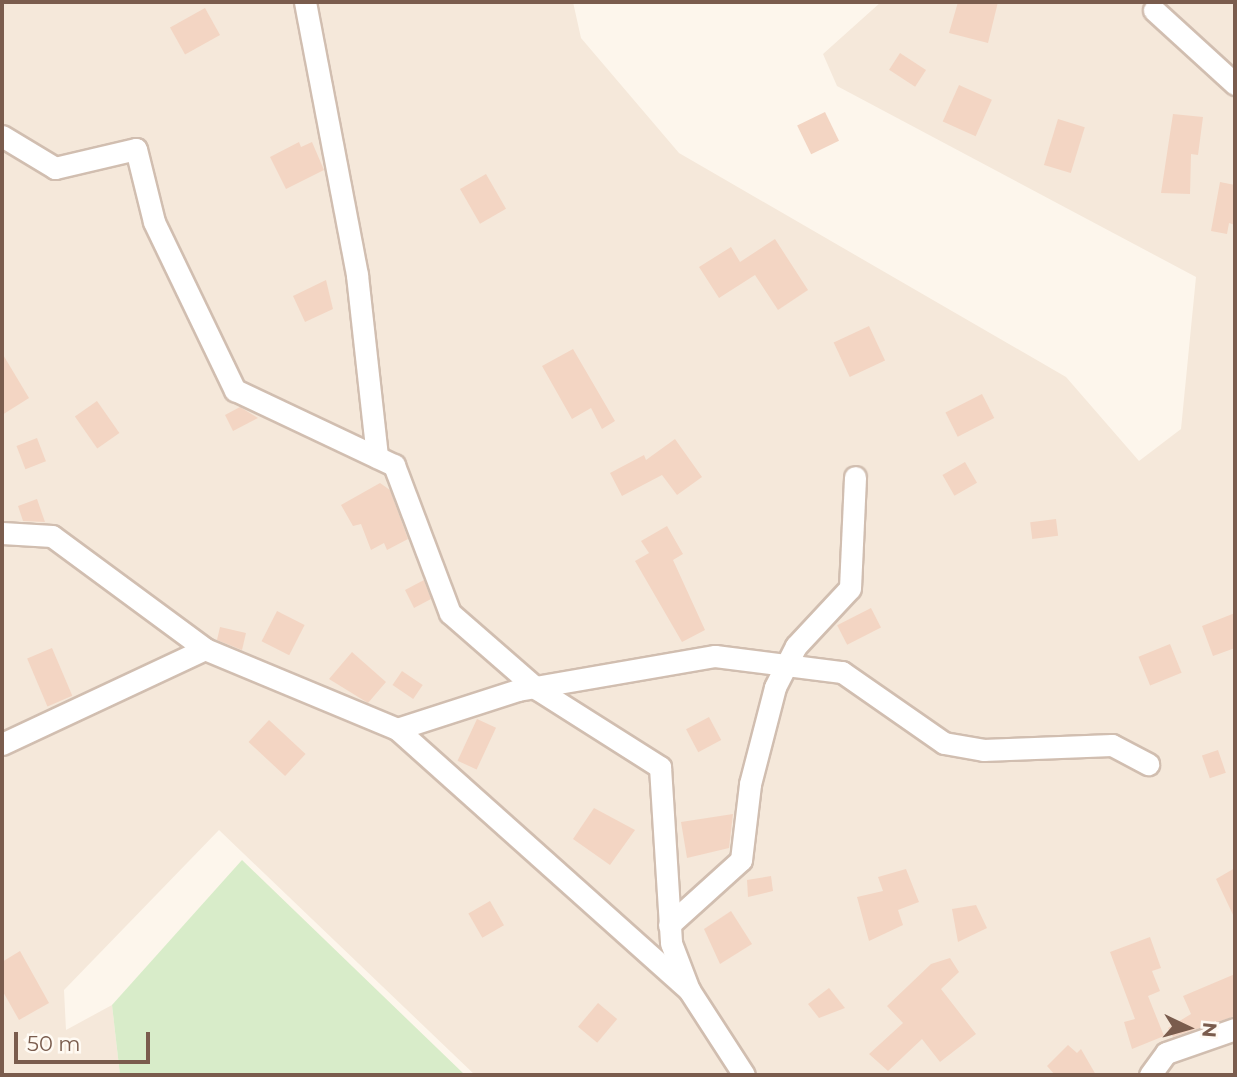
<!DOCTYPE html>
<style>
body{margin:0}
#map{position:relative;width:1237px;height:1077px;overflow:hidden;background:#fdf6ec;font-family:Montserrat,sans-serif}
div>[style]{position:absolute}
.residential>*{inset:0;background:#f5e8da}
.green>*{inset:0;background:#d8ecc9}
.building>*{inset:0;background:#f3d5c3;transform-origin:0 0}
.roads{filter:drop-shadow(2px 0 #d1beb0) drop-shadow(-2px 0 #d1beb0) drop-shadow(0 2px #d1beb0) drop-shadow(0 -2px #d1beb0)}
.minor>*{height:21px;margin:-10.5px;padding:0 10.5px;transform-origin:10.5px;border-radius:10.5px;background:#fff}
span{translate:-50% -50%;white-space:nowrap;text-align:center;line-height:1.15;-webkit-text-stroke:7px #fffaf3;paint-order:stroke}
.frame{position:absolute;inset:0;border:4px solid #7a5c4d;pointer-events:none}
.north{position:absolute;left:1153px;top:993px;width:70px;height:70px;-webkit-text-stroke:5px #fffaf3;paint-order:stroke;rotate:95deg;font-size:19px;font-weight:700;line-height:28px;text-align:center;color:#7a5c4d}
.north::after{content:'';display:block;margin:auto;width:24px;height:32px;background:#7a5c4d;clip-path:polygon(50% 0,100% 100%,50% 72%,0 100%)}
.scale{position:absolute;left:14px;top:1032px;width:136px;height:32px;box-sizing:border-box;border:4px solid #7a5c4d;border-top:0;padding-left:9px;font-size:21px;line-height:24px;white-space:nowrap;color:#7a5c4d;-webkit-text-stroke:5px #fffaf3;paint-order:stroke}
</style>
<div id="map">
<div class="residential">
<div style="clip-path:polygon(2px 2px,573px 2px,581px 38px,679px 153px,1066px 377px,1139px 461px,1181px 429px,1196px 277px,837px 86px,823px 54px,881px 2px,1235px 2px,1235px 1075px,475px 1075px,219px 830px,64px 990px,66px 1030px,112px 1005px,120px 1075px,2px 1075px)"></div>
</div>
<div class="green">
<div style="clip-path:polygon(242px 860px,465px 1075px,120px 1075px,112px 1005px)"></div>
</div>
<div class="building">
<div style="clip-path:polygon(958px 2px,998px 2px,988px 43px,949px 33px)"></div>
<div style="left:205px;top:8px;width:31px;height:40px;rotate:61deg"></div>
<div style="left:900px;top:53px;width:31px;height:20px;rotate:33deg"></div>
<div style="left:959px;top:85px;width:36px;height:40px;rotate:24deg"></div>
<div style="left:825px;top:112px;width:32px;height:31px;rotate:64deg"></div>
<div style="clip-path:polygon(1173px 114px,1203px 117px,1198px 155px,1191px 154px,1190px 194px,1161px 193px)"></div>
<div style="left:1058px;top:119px;width:28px;height:48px;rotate:17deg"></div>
<div style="clip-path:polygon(299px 142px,301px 147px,312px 142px,324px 170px,286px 189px,270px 157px)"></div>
<div style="left:486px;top:174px;width:40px;height:30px;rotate:60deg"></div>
<div style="clip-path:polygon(1220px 182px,1235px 185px,1235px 225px,1229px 223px,1227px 234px,1211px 231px)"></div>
<div style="clip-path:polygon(775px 239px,808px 290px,778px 310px,755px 275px,719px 298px,699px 267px,731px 247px,740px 262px)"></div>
<div style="clip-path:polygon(326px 280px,333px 309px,305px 322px,293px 296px)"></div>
<div style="left:869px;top:326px;width:38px;height:39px;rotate:65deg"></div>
<div style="clip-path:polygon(573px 349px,615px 421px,602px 429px,591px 408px,572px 419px,542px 366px)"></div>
<div style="clip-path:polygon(2px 353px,29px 398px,2px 415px)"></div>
<div style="left:982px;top:394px;width:27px;height:41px;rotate:63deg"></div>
<div style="left:97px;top:401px;width:39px;height:27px;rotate:55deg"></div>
<div style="clip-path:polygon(240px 407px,258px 418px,233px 431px,225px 415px)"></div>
<div style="left:37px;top:438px;width:25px;height:22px;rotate:69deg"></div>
<div style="clip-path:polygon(675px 439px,702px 477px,677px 495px,662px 475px,622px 496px,610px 473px,644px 455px,646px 460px)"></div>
<div style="left:965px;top:462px;width:24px;height:26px;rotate:60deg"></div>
<div style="clip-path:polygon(380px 483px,390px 490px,408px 539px,387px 550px,384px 543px,371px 550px,361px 524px,353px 526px,341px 505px)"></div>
<div style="clip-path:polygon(37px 499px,45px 522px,23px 521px,18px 506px)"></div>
<div style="left:1056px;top:519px;width:17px;height:26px;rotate:83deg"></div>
<div style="clip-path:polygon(667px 526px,683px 554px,673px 560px,705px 630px,682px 642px,635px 561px,649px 553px,641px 541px)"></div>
<div style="clip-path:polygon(424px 580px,431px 599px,414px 608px,405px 590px)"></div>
<div style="left:871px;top:608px;width:22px;height:38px;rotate:63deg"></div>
<div style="left:277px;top:611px;width:31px;height:34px;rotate:27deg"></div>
<div style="clip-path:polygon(1235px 613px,1235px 648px,1213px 656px,1202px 626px)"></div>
<div style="clip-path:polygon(220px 627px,246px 633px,242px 650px,217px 640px)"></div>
<div style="left:1170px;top:644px;width:31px;height:34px;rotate:68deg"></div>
<div style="left:52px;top:648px;width:52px;height:27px;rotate:67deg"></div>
<div style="clip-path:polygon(352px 652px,386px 682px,368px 703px,329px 679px)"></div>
<div style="left:402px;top:671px;width:25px;height:17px;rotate:34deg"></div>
<div style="left:709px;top:717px;width:26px;height:26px;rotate:62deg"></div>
<div style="left:477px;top:719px;width:21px;height:46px;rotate:25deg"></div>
<div style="left:269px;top:720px;width:50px;height:30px;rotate:43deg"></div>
<div style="left:1218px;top:750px;width:24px;height:17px;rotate:71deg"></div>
<div style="clip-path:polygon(594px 808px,635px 830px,610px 865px,573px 839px)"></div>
<div style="clip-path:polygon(733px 814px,729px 848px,687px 858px,681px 822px)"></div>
<div style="clip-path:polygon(1235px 868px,1235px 919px,1216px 879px)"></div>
<div style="clip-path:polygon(906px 869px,919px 902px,898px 910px,903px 925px,869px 941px,857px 897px,883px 891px,878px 877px)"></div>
<div style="clip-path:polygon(771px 876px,773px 891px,748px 897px,747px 880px)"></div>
<div style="left:490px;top:901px;width:28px;height:25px;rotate:60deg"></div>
<div style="clip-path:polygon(976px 905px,987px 928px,958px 942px,952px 909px)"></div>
<div style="clip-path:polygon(731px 911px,752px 944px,720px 964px,704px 929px)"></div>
<div style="clip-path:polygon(1150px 937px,1161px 968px,1152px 971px,1160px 991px,1148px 996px,1164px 1036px,1132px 1049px,1124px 1022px,1135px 1019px,1110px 952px)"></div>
<div style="clip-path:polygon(20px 951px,49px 1003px,19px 1020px,2px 990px,2px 962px)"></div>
<div style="clip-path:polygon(950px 958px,959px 972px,941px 989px,976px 1034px,940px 1062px,922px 1039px,888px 1071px,869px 1054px,903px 1023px,887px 1006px,931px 964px)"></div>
<div style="clip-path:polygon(1235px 974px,1235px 1016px,1173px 1037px,1168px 1028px,1191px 1014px,1183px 996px)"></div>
<div style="clip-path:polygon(829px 988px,845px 1008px,819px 1018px,808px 1004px)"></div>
<div style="left:598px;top:1003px;width:25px;height:31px;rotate:40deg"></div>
<div style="clip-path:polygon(1068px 1045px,1077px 1053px,1081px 1049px,1096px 1075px,1055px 1075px,1047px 1066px)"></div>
</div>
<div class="roads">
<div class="minor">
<div style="left:305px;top:2px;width:278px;rotate:79.2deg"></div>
<div style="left:357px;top:275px;width:183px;rotate:83.7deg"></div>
<div style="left:1154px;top:10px;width:110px;rotate:42.4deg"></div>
<div style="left:2px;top:136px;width:62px;rotate:31.1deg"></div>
<div style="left:55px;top:168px;width:83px;rotate:-13.2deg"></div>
<div style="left:136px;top:149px;width:75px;rotate:76.1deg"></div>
<div style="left:154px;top:222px;width:187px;rotate:64.3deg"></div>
<div style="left:235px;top:390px;width:176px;rotate:25.3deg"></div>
<div style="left:394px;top:465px;width:158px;rotate:69.3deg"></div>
<div style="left:450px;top:613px;width:116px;rotate:41.1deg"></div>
<div style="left:537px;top:689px;width:146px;rotate:32.4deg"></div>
<div style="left:660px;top:767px;width:176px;rotate:86.4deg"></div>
<div style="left:671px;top:943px;width:50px;rotate:69deg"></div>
<div style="left:2px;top:533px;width:50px;rotate:3.4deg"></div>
<div style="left:52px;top:536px;width:190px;rotate:36.4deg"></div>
<div style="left:397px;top:729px;width:127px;rotate:-17.9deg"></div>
<div style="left:518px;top:690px;width:200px;rotate:-9.8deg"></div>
<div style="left:715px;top:656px;width:128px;rotate:7.2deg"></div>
<div style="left:842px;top:672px;width:124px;rotate:34.8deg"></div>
<div style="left:944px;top:743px;width:40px;rotate:10deg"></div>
<div style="left:983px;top:750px;width:129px;rotate:-2.2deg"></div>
<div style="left:1112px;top:745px;width:41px;rotate:27.8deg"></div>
<div style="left:2px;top:744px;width:224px;rotate:-25.1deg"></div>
<div style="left:205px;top:649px;width:208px;rotate:22.6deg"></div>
<div style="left:397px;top:729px;width:392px;rotate:41.8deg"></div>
<div style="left:689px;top:990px;width:101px;rotate:57.1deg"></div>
<div style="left:669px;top:925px;width:97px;rotate:-42.1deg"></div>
<div style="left:741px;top:860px;width:77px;rotate:-83.2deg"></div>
<div style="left:750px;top:784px;width:100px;rotate:-75.5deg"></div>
<div style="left:775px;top:687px;width:46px;rotate:-62.9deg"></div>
<div style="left:796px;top:646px;width:79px;rotate:-47deg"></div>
<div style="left:850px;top:588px;width:111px;rotate:-87.4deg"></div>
<div style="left:1150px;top:1075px;width:27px;rotate:-54deg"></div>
<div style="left:1166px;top:1053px;width:73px;rotate:-19.2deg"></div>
</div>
</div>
<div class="frame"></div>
<div class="north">N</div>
<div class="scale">50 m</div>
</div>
